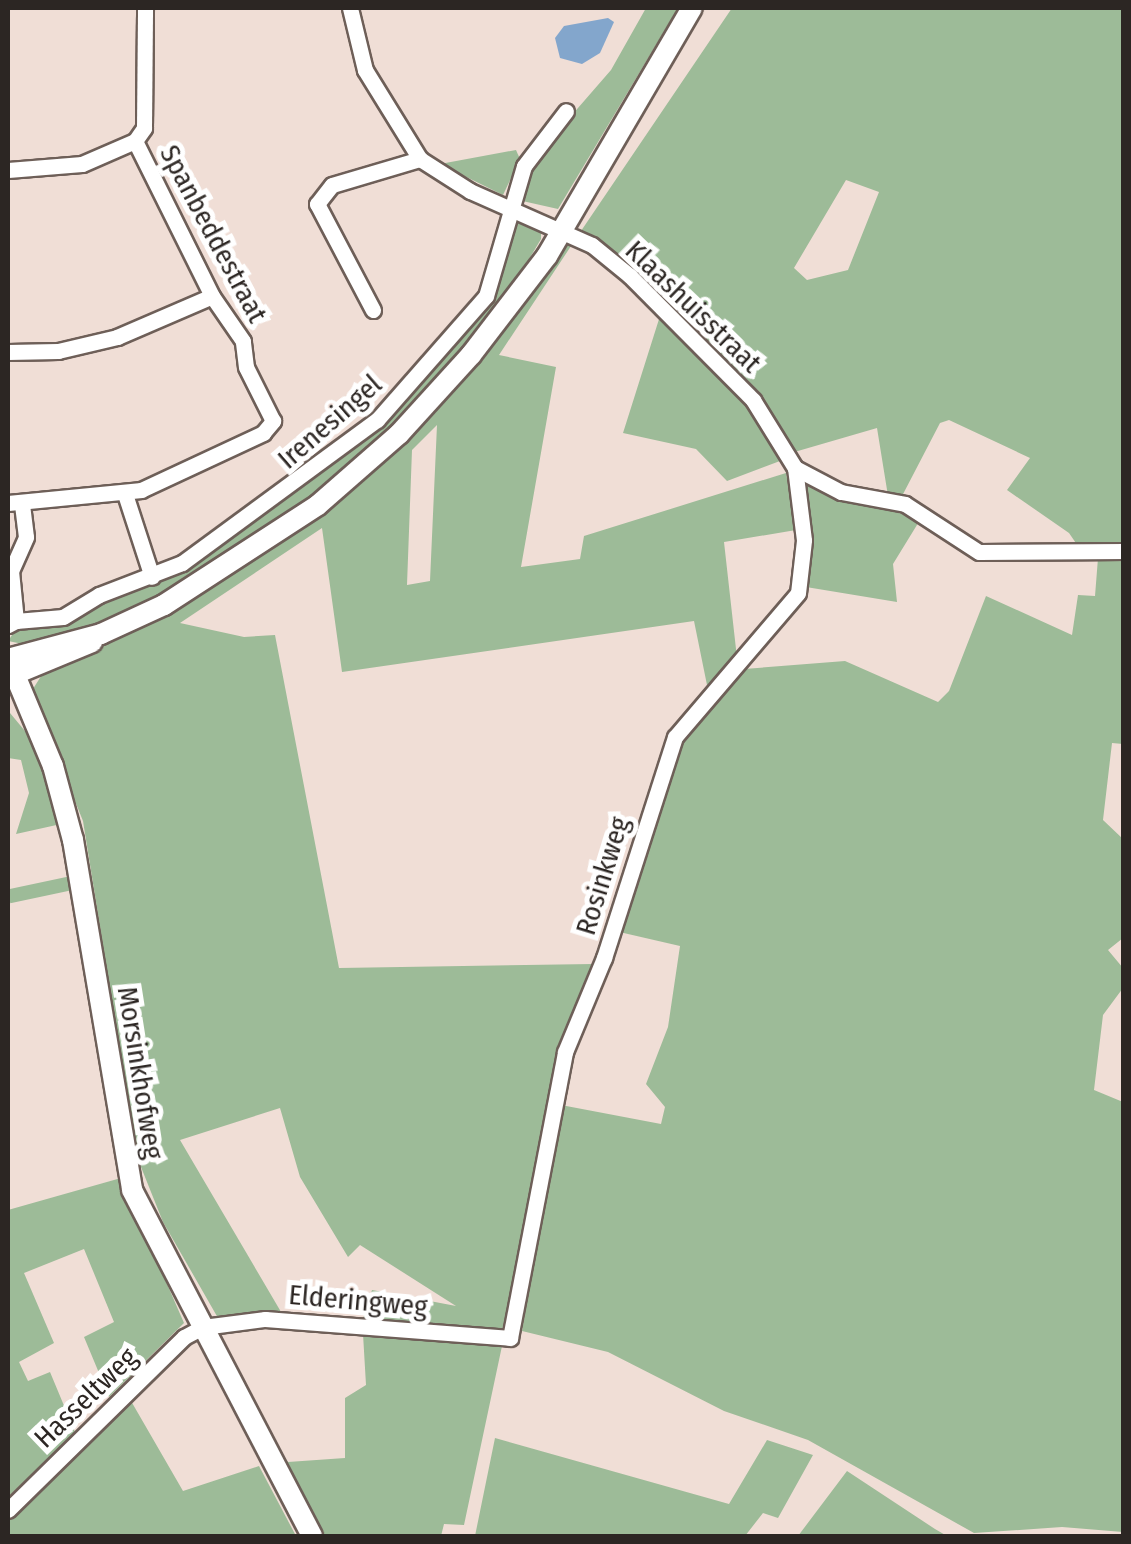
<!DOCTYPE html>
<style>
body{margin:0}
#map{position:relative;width:1131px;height:1544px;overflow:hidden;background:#f0ded6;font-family:"Fira Sans Condensed",sans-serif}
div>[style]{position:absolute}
.green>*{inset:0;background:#9dbb98;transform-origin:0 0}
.water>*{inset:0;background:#83a6cc}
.roads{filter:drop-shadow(2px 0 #6e5f58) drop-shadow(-2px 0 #6e5f58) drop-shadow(0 2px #6e5f58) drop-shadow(0 -2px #6e5f58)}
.street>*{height:15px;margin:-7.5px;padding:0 7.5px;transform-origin:7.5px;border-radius:7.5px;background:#fff}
.secondary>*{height:20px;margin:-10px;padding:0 10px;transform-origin:10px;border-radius:10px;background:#fff}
span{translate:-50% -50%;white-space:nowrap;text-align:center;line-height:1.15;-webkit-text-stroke:10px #fff;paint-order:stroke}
.street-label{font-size:28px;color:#2c2623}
.frame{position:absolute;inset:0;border:10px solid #2c2623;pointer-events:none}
</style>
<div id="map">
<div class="green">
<div style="clip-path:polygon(646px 8px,678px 8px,558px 209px,518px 200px,538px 154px,611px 70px)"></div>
<div style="clip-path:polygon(evenodd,732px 8px,1123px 8px,1123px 543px,1080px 549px,1069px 533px,1007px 490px,1030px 458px,949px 420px,940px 423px,901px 498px,888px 496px,877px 428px,791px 453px,698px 327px,581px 231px,732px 8px,846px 180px,879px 192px,848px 270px,807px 280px,794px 268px,846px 180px)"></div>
<div style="clip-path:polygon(516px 150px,520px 159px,503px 195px,440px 164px)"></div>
<div style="clip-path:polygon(514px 218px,541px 226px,541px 239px,513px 286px,387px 435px,307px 501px,234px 555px,118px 620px,28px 645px,8px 641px,18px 626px,61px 622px,167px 575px,299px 488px,482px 311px)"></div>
<div style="clip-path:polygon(evenodd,573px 243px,499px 355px,556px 367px,521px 567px,580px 559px,584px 536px,786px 473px,796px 530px,724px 542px,737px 658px,707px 685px,694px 621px,342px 672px,322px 528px,180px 623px,244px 637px,275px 635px,339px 968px,593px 964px,502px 1330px,363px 1319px,372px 1290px,456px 1306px,360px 1245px,348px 1257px,300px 1177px,280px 1108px,180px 1140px,284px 1317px,218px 1318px,163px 1222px,137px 1157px,83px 821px,31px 692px,45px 670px,169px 610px,323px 512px,559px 245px,573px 243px,437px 425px,430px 581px,407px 585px,412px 450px,437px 425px)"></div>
<div style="clip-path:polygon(660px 316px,734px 387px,780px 461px,727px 481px,696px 449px,623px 433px)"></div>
<div style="clip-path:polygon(800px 480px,920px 520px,893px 564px,897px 602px,806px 587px)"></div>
<div style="clip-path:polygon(1123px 555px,1123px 744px,1112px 743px,1103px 820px,1123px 839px,1123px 938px,1108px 950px,1123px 968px,1123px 988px,1103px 1015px,1094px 1090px,1123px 1102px,1123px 1532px,1062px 1527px,974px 1533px,808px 1440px,724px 1411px,608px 1352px,522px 1331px,561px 1105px,661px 1124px,665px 1107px,646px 1084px,668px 1027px,680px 946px,615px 931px,675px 751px,704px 705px,744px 669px,845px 661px,938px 702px,949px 691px,986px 596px,1072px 635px,1078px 595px,1095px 596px,1098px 558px)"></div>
<div style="clip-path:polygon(10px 713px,30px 737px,61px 824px,16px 834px,29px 793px,21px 760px,8px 758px)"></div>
<div style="left:71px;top:876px;width:14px;height:65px;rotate:78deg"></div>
<div style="clip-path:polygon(121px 1178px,184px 1323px,109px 1397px,84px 1337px,114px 1322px,84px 1249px,24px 1273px,54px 1343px,19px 1362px,28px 1381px,50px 1372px,75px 1432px,8px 1497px,8px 1210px)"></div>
<div style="clip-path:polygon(363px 1334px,502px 1346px,464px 1525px,444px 1524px,441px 1536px,318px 1536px,263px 1430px,288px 1462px,345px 1458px,345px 1398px,366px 1385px)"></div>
<div style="clip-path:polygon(131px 1401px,183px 1491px,259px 1466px,296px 1536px,8px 1536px,8px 1521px)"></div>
<div style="clip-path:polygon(495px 1438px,729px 1504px,767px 1440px,813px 1455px,778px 1518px,763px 1513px,745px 1536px,475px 1536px)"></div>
<div style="clip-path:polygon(847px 1471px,935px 1529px,947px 1536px,798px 1536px)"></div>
</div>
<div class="water">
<div style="clip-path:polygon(608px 18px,614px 22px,600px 53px,582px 64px,560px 58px,555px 38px,564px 26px)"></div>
</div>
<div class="roads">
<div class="street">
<div style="left:350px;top:8px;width:64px;rotate:76.4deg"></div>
<div style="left:365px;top:70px;width:105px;rotate:58.3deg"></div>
<div style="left:420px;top:159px;width:59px;rotate:32.6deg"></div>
<div style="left:470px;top:191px;width:133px;rotate:23.9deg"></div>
<div style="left:592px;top:245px;width:49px;rotate:39.2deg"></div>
<div style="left:630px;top:276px;width:175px;rotate:45.2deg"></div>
<div style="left:753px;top:400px;width:80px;rotate:58.3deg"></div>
<div style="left:795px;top:468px;width:52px;rotate:27.6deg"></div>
<div style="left:841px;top:492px;width:65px;rotate:10.6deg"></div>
<div style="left:905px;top:504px;width:88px;rotate:33deg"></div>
<div style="left:979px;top:552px;width:145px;rotate:-0.4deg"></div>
<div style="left:8px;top:170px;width:74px;rotate:-4.6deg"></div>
<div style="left:82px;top:164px;width:58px;rotate:-23.5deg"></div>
<div style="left:373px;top:310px;width:120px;rotate:-117.8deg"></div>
<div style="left:317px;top:204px;width:24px;rotate:-52deg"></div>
<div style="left:332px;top:185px;width:92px;rotate:-16.5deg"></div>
<div style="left:8px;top:352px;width:50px;rotate:-1.1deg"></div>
<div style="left:58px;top:351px;width:61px;rotate:-13.3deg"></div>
<div style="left:117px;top:337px;width:103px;rotate:-23.3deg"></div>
<div style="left:125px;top:494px;width:87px;rotate:72deg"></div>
<div style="left:8px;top:503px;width:134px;rotate:-5.6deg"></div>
<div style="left:141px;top:490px;width:135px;rotate:-25deg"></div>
<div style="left:263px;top:433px;width:16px;rotate:-50deg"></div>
<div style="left:273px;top:421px;width:60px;rotate:-116.6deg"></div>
<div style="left:246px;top:367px;width:26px;rotate:-97deg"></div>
<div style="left:243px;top:341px;width:55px;rotate:-124.6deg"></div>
<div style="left:212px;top:296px;width:173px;rotate:-116.4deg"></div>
<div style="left:135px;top:141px;width:16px;rotate:-55deg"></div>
<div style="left:144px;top:128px;width:120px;rotate:-89.5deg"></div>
<div style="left:16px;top:621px;width:47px;rotate:-4.9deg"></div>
<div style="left:63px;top:617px;width:42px;rotate:-31.4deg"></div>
<div style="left:99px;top:595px;width:89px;rotate:-21.1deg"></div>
<div style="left:182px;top:563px;width:242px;rotate:-36.3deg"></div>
<div style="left:377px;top:420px;width:165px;rotate:-48.7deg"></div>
<div style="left:486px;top:296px;width:135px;rotate:-73.7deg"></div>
<div style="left:524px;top:166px;width:69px;rotate:-52.6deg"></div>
<div style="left:8px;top:625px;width:9px;rotate:-27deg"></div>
<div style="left:16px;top:621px;width:50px;rotate:-95.7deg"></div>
<div style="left:11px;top:571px;width:37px;rotate:-66deg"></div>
<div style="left:26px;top:537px;width:35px;rotate:-97deg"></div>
<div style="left:8px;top:1510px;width:247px;rotate:-44.5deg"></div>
<div style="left:184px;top:1337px;width:21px;rotate:-28deg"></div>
<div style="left:203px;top:1327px;width:63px;rotate:-7.4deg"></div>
<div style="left:265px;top:1319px;width:246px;rotate:4.4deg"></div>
<div style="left:510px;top:1338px;width:291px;rotate:-79.1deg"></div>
<div style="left:565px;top:1052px;width:102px;rotate:-67.5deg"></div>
<div style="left:604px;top:958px;width:232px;rotate:-72.2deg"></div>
<div style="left:675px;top:737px;width:189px;rotate:-49.5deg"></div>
<div style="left:798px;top:593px;width:53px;rotate:-83.5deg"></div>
<div style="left:804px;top:540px;width:73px;rotate:-97.1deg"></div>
</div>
<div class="secondary">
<div style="left:8px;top:658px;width:117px;rotate:67.4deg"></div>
<div style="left:53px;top:766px;width:77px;rotate:74.9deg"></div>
<div style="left:73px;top:840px;width:355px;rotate:80.4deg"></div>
<div style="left:132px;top:1190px;width:390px;rotate:62.5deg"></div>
<div style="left:8px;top:659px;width:96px;rotate:-15deg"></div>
<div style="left:101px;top:634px;width:69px;rotate:-24.7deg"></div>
<div style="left:164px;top:605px;width:184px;rotate:-33deg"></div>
<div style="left:318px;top:505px;width:108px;rotate:-41.2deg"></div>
<div style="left:399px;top:434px;width:107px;rotate:-47.7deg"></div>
<div style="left:471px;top:355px;width:125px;rotate:-52.5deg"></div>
<div style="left:547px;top:256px;width:287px;rotate:-59.7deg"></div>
<div style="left:8px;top:677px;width:91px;rotate:-22.6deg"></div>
</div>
</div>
<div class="street-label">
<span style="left:213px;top:234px;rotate:62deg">Spanbeddestraat</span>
<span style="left:693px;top:307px;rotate:44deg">Klaashuisstraat</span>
<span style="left:330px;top:422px;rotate:-41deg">Irenesingel</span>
<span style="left:603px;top:876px;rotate:-73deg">Rosinkweg</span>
<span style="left:140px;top:1073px;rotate:81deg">Morsinkhofweg</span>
<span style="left:358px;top:1301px;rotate:5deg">Elderingweg</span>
<span style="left:86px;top:1398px;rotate:-44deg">Hasseltweg</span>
</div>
<div class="frame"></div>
</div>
